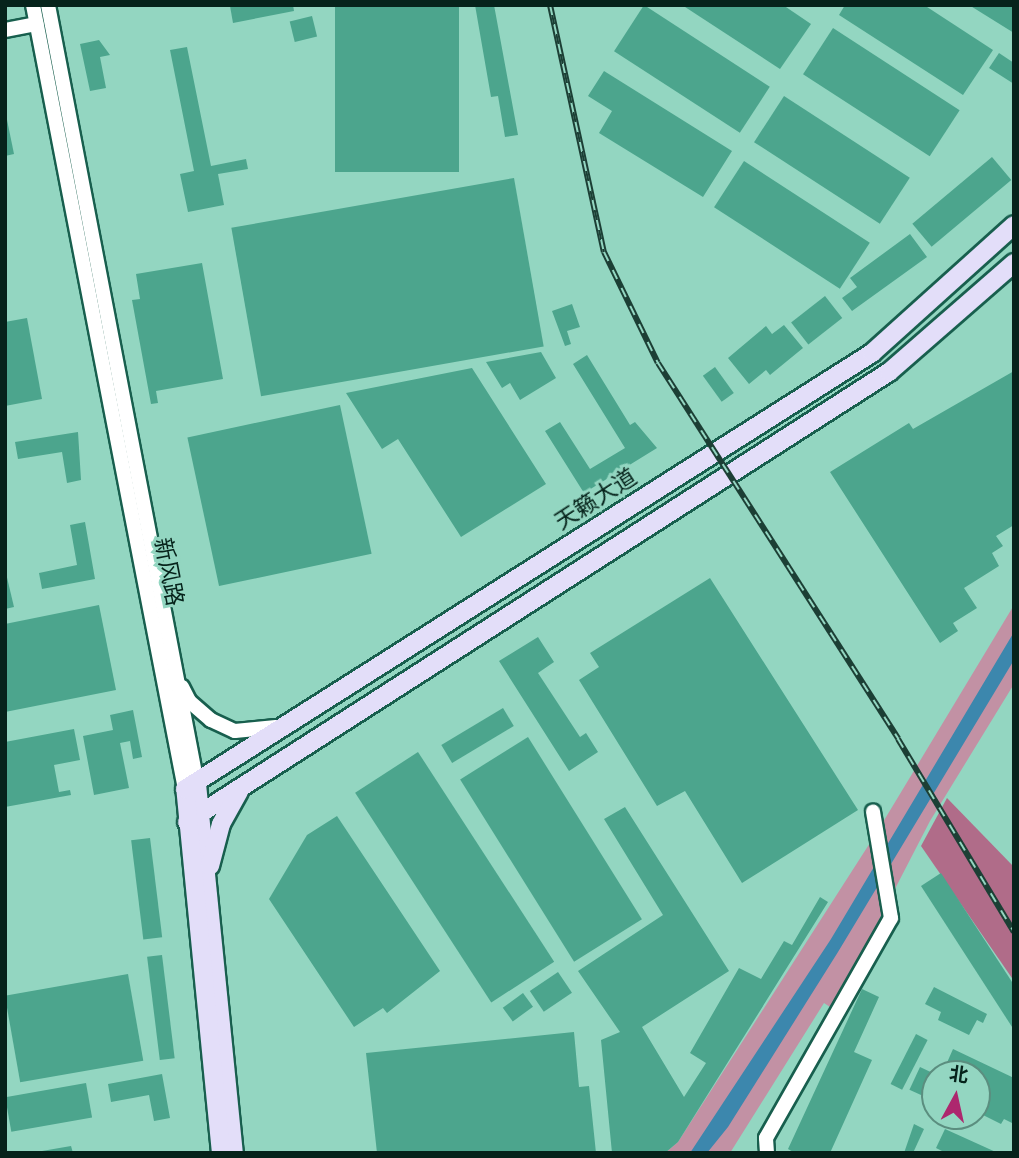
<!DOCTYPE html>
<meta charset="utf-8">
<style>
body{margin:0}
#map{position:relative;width:1019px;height:1158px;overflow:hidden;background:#93d6c1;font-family:"Sofia Sans Condensed","Noto Sans SC",sans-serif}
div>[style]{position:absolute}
.green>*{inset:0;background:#c291a4}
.forest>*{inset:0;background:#b06c89}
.water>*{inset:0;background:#3c87ad}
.building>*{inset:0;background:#4ca58d;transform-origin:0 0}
.roads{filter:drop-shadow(2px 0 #185f4e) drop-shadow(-2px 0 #185f4e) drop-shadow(0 2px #185f4e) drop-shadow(0 -2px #185f4e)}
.minor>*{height:14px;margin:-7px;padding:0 7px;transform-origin:7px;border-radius:7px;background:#fff}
.major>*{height:18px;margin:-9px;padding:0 9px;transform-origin:9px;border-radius:9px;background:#e3def9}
.rail>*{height:6px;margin-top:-3px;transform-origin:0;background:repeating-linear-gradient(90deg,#93d6c1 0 10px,#1c3f35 0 20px);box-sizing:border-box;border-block:2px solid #1c3f35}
span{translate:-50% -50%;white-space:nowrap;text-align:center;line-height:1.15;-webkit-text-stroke:6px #93d6c1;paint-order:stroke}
.street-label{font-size:23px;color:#06231b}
.frame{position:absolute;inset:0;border:7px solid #06231b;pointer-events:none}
.north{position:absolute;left:921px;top:1060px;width:70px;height:70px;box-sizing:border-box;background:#93d6c1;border:2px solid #5b8e7f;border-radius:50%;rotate:8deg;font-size:19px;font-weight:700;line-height:28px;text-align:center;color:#06231b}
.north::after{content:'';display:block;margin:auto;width:24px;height:32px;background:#ad276e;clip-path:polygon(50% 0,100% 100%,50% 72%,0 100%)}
</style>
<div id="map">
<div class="green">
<div style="clip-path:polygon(1014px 605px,1014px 684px,930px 821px,833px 1009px,824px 1003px,730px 1153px,665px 1153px,678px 1142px,877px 832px)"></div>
</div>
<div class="forest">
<div style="clip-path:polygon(947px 798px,1014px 867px,1014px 981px,921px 846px)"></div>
</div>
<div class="water">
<div style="clip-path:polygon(1014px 632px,1014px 660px,838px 952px,728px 1127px,707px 1153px,690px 1153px,831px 939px)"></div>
</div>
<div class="building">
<div style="clip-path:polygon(293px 5px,294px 11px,233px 23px,230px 6px)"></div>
<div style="left:335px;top:5px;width:124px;height:167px"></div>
<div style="clip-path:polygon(475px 5px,494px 5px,518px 135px,505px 137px,498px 96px,491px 97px)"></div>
<div style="left:644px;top:5px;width:150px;height:55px;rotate:33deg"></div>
<div style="clip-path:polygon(682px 5px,783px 5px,811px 24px,780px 69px)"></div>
<div style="clip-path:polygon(845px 5px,924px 5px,993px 50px,963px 95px,839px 15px)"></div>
<div style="clip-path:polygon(969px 5px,1014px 5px,1014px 33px)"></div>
<div style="left:312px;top:16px;width:21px;height:23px;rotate:76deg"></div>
<div style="left:833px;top:28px;width:151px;height:55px;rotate:33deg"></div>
<div style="clip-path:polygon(99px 40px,110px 55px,100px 57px,106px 88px,90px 91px,80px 44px)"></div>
<div style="clip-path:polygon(187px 47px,211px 166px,246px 159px,248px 169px,218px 174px,224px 205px,188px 212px,180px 174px,194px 171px,170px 50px)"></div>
<div style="clip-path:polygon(999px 53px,1014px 63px,1014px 84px,989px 68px)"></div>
<div style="clip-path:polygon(604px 71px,732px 151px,703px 197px,599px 133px,612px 111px,588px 96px)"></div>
<div style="left:784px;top:96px;width:150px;height:55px;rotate:33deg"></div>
<div style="clip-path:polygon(5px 110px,14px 154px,5px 156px)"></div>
<div style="left:992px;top:157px;width:30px;height:104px;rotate:50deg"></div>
<div style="left:744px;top:161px;width:150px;height:55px;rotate:33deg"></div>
<div style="left:514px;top:178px;width:171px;height:287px;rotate:80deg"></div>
<div style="clip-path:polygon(910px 234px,927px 257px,852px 311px,842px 298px,857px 287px,850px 278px)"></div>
<div style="clip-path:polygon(202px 263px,223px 379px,156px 391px,158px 403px,151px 404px,132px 300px,140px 299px,136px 274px)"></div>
<div style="left:825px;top:296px;width:28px;height:43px;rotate:52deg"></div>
<div style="clip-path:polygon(572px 304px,580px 327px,567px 331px,571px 344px,565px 346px,552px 311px)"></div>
<div style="clip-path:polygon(27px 318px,42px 399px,5px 406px,5px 322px)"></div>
<div style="clip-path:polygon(784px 325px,803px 348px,770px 375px,766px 370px,749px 384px,728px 358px,766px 326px,772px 334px)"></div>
<div style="clip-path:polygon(541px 352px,556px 378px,520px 400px,510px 383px,502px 388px,486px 362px)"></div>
<div style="clip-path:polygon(587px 355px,630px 425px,635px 422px,657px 448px,584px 493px,545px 431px,560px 422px,590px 469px,625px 448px,573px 364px)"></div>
<div style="left:715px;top:367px;width:32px;height:15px;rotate:54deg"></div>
<div style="clip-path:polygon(472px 368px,546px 484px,461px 537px,398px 439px,382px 449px,346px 393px)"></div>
<div style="clip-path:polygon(1014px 371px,1014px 525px,996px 536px,1003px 546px,992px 553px,999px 566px,964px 588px,977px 608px,953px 623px,958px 631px,940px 643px,830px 472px,909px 423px,913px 429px)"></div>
<div style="left:340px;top:405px;width:152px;height:156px;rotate:78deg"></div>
<div style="clip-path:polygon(78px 432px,81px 480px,67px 483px,62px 452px,18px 459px,15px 442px)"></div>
<div style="clip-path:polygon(85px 522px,95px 579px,42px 589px,39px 573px,77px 565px,70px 525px)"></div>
<div style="clip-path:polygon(5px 569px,14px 607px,5px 609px)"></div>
<div style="clip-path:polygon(710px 578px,858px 810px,742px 883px,685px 791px,657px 806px,579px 680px,599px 667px,590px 653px)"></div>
<div style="clip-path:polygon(99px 605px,116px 690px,5px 712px,5px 624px)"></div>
<div style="clip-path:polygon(538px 637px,554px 662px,538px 673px,580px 737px,586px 733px,598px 752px,569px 771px,499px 661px)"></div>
<div style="left:503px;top:708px;width:21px;height:72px;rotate:59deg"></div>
<div style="clip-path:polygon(133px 710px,142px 757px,133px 759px,130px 741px,120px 743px,129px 788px,94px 795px,83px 736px,113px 730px,110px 715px)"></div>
<div style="clip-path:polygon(74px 729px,80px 760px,54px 765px,59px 792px,70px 790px,71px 795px,5px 807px,5px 742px)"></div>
<div style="left:528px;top:737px;width:215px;height:80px;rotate:58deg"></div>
<div style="left:418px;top:752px;width:250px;height:75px;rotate:57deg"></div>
<div style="clip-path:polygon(625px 807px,729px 971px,642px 1027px,684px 1097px,706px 1063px,690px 1053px,739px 968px,761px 979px,784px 941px,792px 945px,820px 897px,828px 902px,678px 1142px,665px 1153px,612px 1153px,601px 1040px,620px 1032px,578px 971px,663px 915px,604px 819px)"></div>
<div style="clip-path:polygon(337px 816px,440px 971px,387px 1013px,383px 1008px,354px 1027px,269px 899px,307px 835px)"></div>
<div style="left:150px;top:838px;width:100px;height:19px;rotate:83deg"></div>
<div style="clip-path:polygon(941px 873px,1014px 985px,1014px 1030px,921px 886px)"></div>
<div style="left:162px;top:955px;width:104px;height:15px;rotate:83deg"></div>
<div style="left:558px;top:972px;width:25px;height:34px;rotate:56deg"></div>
<div style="left:128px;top:974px;width:88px;height:125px;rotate:80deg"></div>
<div style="clip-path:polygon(934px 987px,987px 1014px,983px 1023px,977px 1020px,969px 1035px,938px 1020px,941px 1012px,925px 1004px)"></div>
<div style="clip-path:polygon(862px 989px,879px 997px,854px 1052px,872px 1060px,830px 1153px,795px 1153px,788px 1149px)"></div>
<div style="left:523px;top:993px;width:17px;height:25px;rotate:54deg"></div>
<div style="clip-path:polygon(574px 1032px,579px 1087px,589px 1086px,596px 1153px,377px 1153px,366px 1053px)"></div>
<div style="left:916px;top:1034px;width:13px;height:56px;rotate:27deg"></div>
<div style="clip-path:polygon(953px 1049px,1014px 1078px,1012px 1123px,1004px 1119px,1001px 1124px,977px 1112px,977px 1074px,942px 1074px)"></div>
<div style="left:920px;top:1067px;width:14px;height:25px;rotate:25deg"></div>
<div style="clip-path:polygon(162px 1074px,170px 1118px,154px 1121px,149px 1095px,111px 1102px,108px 1084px)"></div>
<div style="left:86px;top:1083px;width:35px;height:82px;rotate:80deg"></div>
<div style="clip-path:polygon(914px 1124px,924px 1129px,913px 1153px,904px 1153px)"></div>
<div style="clip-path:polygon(945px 1129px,998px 1153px,946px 1153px,936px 1148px)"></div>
<div style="clip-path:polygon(71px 1146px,73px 1153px,42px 1153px,42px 1151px)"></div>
</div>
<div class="roads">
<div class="minor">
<div style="left:33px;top:5px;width:799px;rotate:79.03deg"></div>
<div style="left:48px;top:5px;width:793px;rotate:79.17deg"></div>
<div style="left:5px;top:30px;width:32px;rotate:-11deg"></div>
<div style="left:182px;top:687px;width:16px;rotate:63deg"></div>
<div style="left:189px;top:701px;width:29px;rotate:41deg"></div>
<div style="left:211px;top:720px;width:26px;rotate:25deg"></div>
<div style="left:235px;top:731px;width:41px;rotate:-5.6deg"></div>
<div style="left:767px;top:1153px;width:15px;rotate:-94deg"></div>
<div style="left:766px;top:1138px;width:253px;rotate:-60.4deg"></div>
<div style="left:891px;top:918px;width:108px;rotate:-99.6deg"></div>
</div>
<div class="major">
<div style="left:197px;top:784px;width:371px;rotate:84.3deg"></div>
<div style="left:187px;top:822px;width:834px;rotate:-32.66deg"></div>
<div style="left:889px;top:372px;width:166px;rotate:-41.1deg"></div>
<div style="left:210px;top:866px;width:43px;rotate:-75.3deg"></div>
<div style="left:221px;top:824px;width:37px;rotate:-61deg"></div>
<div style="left:221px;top:1153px;width:366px;rotate:-95.6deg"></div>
<div style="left:185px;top:789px;width:814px;rotate:-32.4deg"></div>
<div style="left:872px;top:353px;width:191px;rotate:-42deg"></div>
</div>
</div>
<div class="rail">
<div style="left:550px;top:5px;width:253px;rotate:77.7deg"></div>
<div style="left:604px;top:252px;width:123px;rotate:64.1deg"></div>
<div style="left:658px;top:363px;width:446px;rotate:57.4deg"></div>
<div style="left:898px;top:739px;width:225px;rotate:59deg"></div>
</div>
<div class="street-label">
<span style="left:596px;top:500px;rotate:-33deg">天籁大道</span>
<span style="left:168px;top:572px;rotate:79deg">新风路</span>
</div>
<div class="frame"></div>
<div class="north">北</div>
</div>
